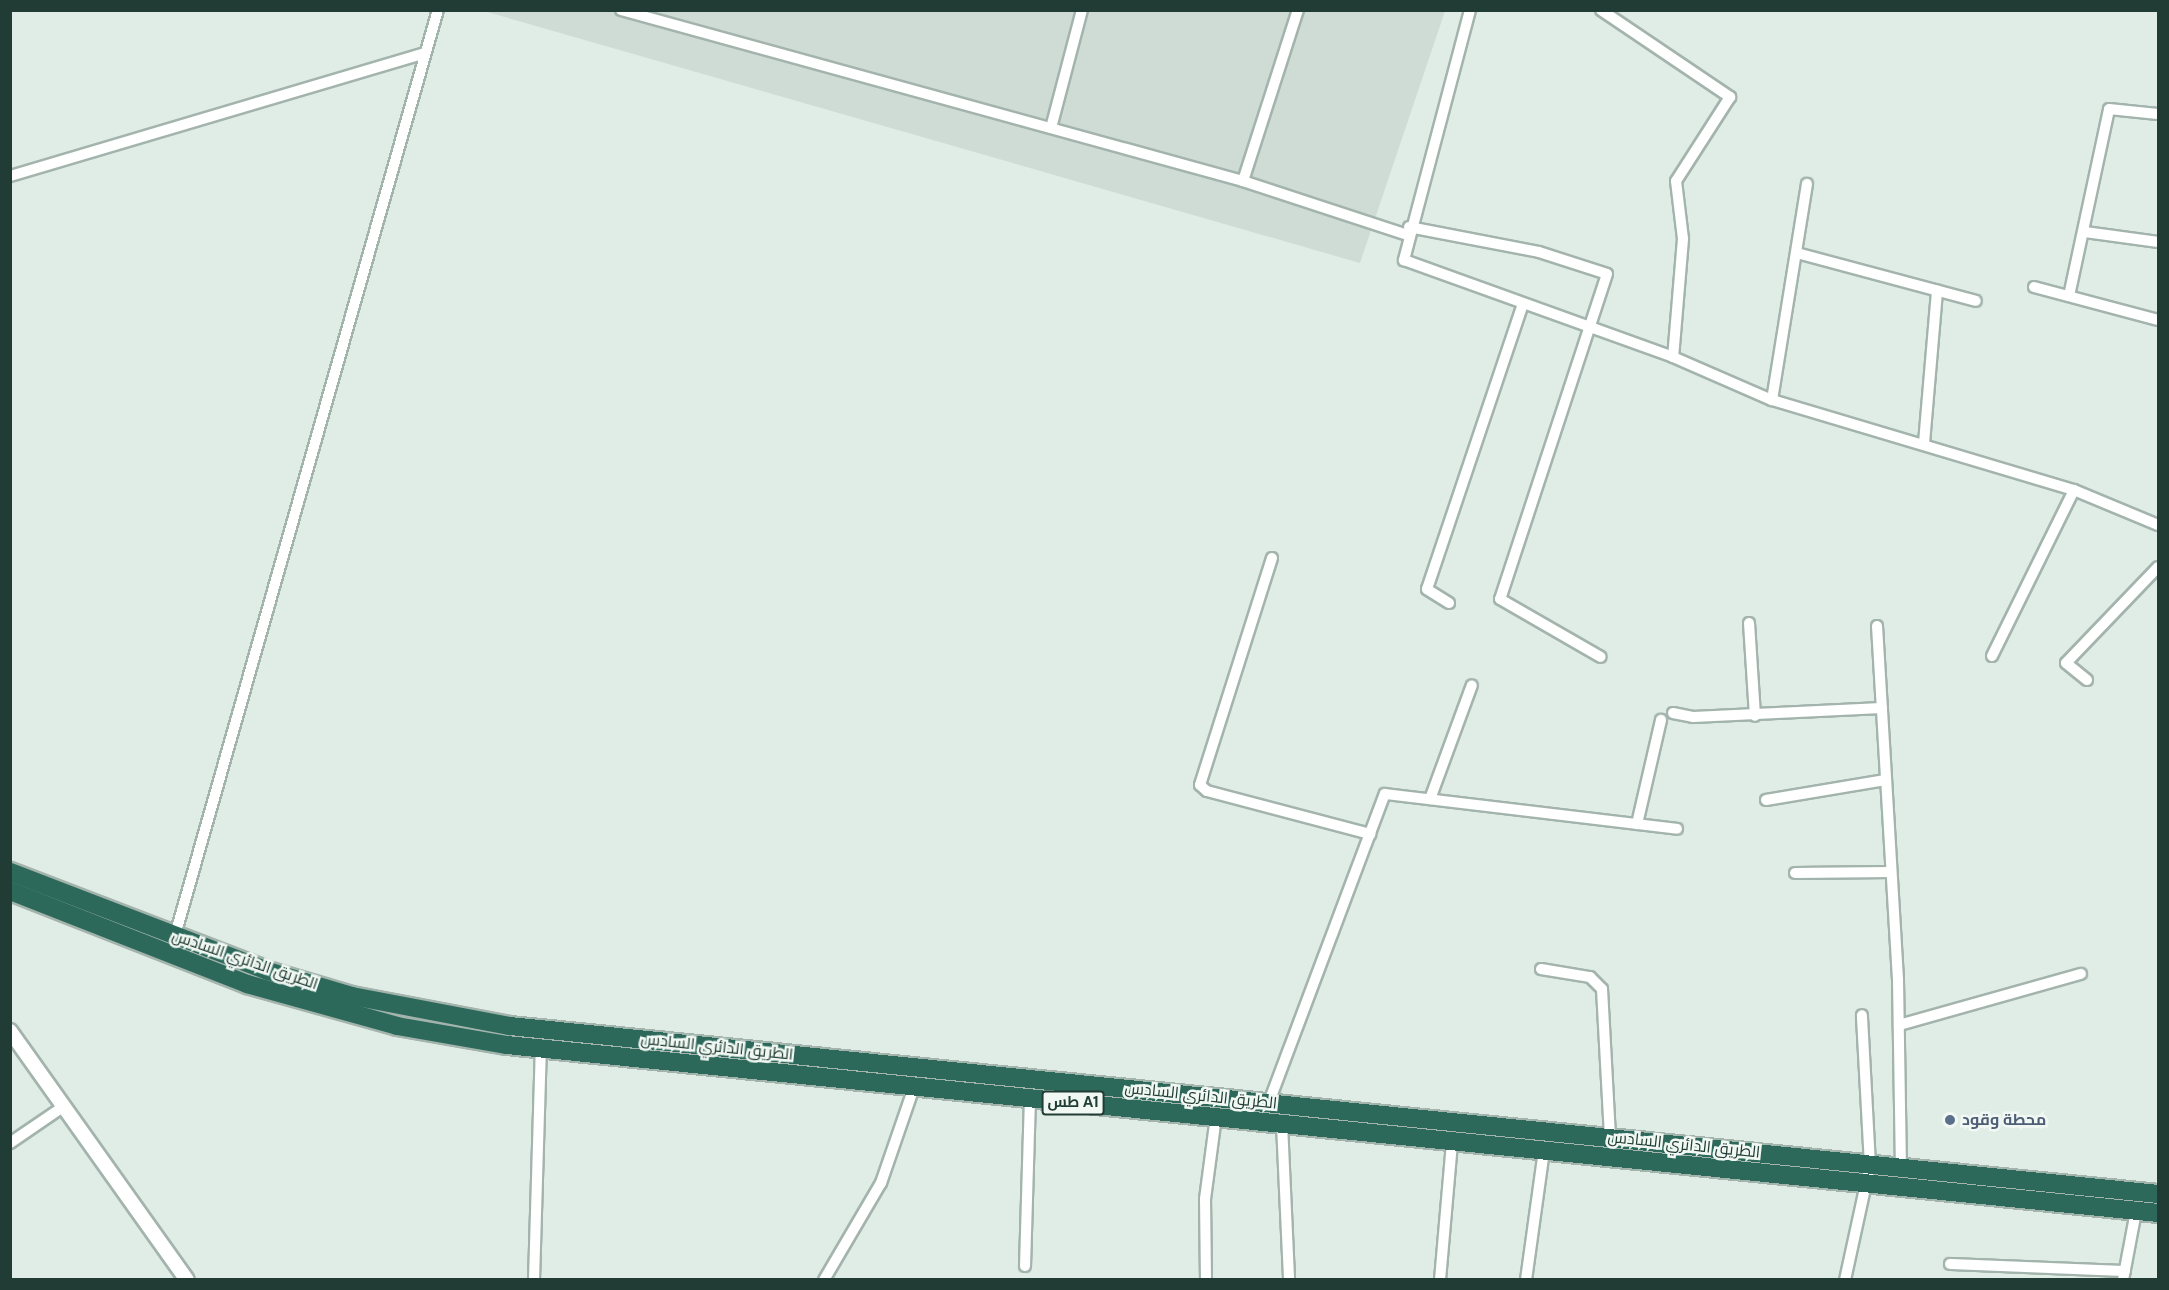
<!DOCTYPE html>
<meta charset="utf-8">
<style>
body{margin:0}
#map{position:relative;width:2169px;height:1290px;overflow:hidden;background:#e0ece6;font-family:"DM Sans",Cairo,sans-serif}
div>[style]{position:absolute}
.built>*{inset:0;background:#cfdbd5}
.roads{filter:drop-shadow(2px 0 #a3b4ad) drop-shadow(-2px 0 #a3b4ad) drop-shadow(0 2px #a3b4ad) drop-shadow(0 -2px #a3b4ad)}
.street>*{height:10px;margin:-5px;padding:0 5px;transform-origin:5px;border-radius:5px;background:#fff}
.secondary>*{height:14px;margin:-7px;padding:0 7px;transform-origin:7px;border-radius:7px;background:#fff}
.highway>*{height:18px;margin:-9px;padding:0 9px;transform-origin:9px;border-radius:9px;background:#2c695a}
.dots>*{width:16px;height:16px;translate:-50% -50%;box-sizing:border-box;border:3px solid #f1f8f4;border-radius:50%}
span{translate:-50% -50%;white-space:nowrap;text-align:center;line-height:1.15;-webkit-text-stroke:5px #f1f8f4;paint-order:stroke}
.shield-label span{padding:2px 4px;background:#f1f8f4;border:2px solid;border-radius:4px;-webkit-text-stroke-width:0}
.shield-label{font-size:15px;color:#213c34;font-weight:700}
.street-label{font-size:16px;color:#213c34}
.service-label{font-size:16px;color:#4e5e75;font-weight:700}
.left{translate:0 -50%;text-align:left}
.frame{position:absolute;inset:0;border:12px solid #213c34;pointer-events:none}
</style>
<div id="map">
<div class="built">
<div style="clip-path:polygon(484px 11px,1445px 11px,1360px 263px)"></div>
</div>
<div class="roads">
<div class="street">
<div style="left:621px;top:10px;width:645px;rotate:15.37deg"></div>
<div style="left:1243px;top:181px;width:173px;rotate:18.2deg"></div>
<div style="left:1470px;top:10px;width:259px;rotate:104.8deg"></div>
<div style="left:1404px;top:260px;width:286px;rotate:19.8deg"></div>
<div style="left:1673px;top:357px;width:108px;rotate:23.5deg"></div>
<div style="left:1772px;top:400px;width:315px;rotate:16.6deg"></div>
<div style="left:2074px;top:490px;width:91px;rotate:22.6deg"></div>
<div style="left:1601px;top:10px;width:156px;rotate:34deg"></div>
<div style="left:1730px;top:97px;width:100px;rotate:122.7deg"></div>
<div style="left:1676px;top:181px;width:58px;rotate:83.1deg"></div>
<div style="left:1683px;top:239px;width:118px;rotate:94.8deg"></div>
<div style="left:1051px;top:128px;width:122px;rotate:-75.3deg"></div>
<div style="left:10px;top:176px;width:433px;rotate:-16.5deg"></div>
<div style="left:1243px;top:181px;width:180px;rotate:-72.2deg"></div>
<div style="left:1409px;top:227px;width:132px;rotate:10.9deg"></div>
<div style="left:1539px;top:252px;width:71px;rotate:17.9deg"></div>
<div style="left:1607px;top:274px;width:342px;rotate:108.2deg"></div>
<div style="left:1500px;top:599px;width:116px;rotate:29.9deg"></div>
<div style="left:2085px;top:232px;width:74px;rotate:7.8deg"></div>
<div style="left:1797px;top:253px;width:185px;rotate:15deg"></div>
<div style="left:2034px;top:287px;width:128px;rotate:14.9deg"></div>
<div style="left:2069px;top:296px;width:191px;rotate:-77.9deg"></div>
<div style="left:2109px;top:109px;width:49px;rotate:5.8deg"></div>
<div style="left:1772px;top:400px;width:219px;rotate:-80.8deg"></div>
<div style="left:1924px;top:443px;width:153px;rotate:-85.1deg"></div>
<div style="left:1272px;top:558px;width:238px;rotate:107.6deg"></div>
<div style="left:1200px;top:785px;width:9px;rotate:41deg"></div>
<div style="left:1207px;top:791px;width:169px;rotate:14.8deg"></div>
<div style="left:1449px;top:603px;width:26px;rotate:-148deg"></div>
<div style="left:1427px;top:589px;width:299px;rotate:-71.4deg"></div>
<div style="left:1749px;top:623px;width:93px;rotate:86.3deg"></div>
<div style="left:1877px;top:626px;width:355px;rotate:86.6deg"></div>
<div style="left:1898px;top:980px;width:187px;rotate:89.1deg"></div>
<div style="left:1992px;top:656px;width:185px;rotate:-63.7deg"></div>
<div style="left:2087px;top:680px;width:27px;rotate:-141deg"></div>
<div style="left:2066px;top:663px;width:133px;rotate:-46.2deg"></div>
<div style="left:1673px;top:713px;width:20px;rotate:11deg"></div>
<div style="left:1693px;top:717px;width:189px;rotate:-2.7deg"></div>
<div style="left:1430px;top:799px;width:121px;rotate:-69.8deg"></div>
<div style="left:1766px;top:800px;width:121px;rotate:-9.5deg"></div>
<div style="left:1637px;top:824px;width:107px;rotate:-77deg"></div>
<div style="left:1795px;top:873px;width:96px;rotate:-0.6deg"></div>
<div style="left:174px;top:939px;width:966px;rotate:-74.14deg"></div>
<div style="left:1541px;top:969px;width:50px;rotate:9.3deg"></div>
<div style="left:1590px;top:977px;width:17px;rotate:45deg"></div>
<div style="left:1602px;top:989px;width:149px;rotate:86.9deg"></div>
<div style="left:1899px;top:1025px;width:189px;rotate:-15.7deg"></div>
<div style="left:1269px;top:1102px;width:329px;rotate:-69.4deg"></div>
<div style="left:1385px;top:794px;width:294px;rotate:6.8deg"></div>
<div style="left:1282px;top:1124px;width:156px;rotate:87.4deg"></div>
<div style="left:10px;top:1143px;width:65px;rotate:-34.4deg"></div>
<div style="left:1950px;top:1264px;width:175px;rotate:2.3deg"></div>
<div style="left:1025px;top:1266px;width:167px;rotate:-88.3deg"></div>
<div style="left:534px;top:1280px;width:231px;rotate:-88.3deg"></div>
<div style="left:824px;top:1280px;width:113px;rotate:-59.6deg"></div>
<div style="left:881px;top:1183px;width:102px;rotate:-71deg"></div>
<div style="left:1206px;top:1280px;width:81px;rotate:-90.7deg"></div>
<div style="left:1205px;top:1199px;width:83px;rotate:-82.4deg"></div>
<div style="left:1440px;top:1280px;width:139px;rotate:-85deg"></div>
<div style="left:1526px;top:1280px;width:130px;rotate:-82.1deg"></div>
<div style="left:1845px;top:1280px;width:118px;rotate:-77.7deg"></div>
<div style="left:1870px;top:1165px;width:150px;rotate:-93.1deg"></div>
<div style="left:2123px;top:1280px;width:70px;rotate:-79.3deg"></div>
</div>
<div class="secondary">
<div style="left:10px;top:1031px;width:305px;rotate:54.6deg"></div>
</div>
<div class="highway">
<div style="left:10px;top:872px;width:276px;rotate:21deg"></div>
<div style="left:268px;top:971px;width:88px;rotate:16.6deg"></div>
<div style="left:352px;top:996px;width:161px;rotate:10.8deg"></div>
<div style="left:510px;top:1026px;width:1657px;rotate:5.82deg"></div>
<div style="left:10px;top:891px;width:255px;rotate:21.4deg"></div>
<div style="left:247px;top:984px;width:156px;rotate:15.6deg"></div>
<div style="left:397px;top:1026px;width:112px;rotate:9.8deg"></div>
<div style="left:507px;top:1045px;width:1660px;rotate:5.81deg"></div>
</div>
</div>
<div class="dots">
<div style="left:1950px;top:1120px;background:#5c6f8a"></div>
</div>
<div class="shield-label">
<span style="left:1073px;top:1103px">طس A1</span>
</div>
<div class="street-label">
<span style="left:245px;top:960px;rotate:19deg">الطريق الدائري السادس</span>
<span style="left:717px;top:1047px;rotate:6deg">الطريق الدائري السادس</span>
<span style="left:1201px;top:1096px;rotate:6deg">الطريق الدائري السادس</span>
<span style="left:1684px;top:1145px;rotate:6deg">الطريق الدائري السادس</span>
</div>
<div class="service-label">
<span class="left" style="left:1962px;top:1120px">محطة وقود</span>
</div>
<div class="frame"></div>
</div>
